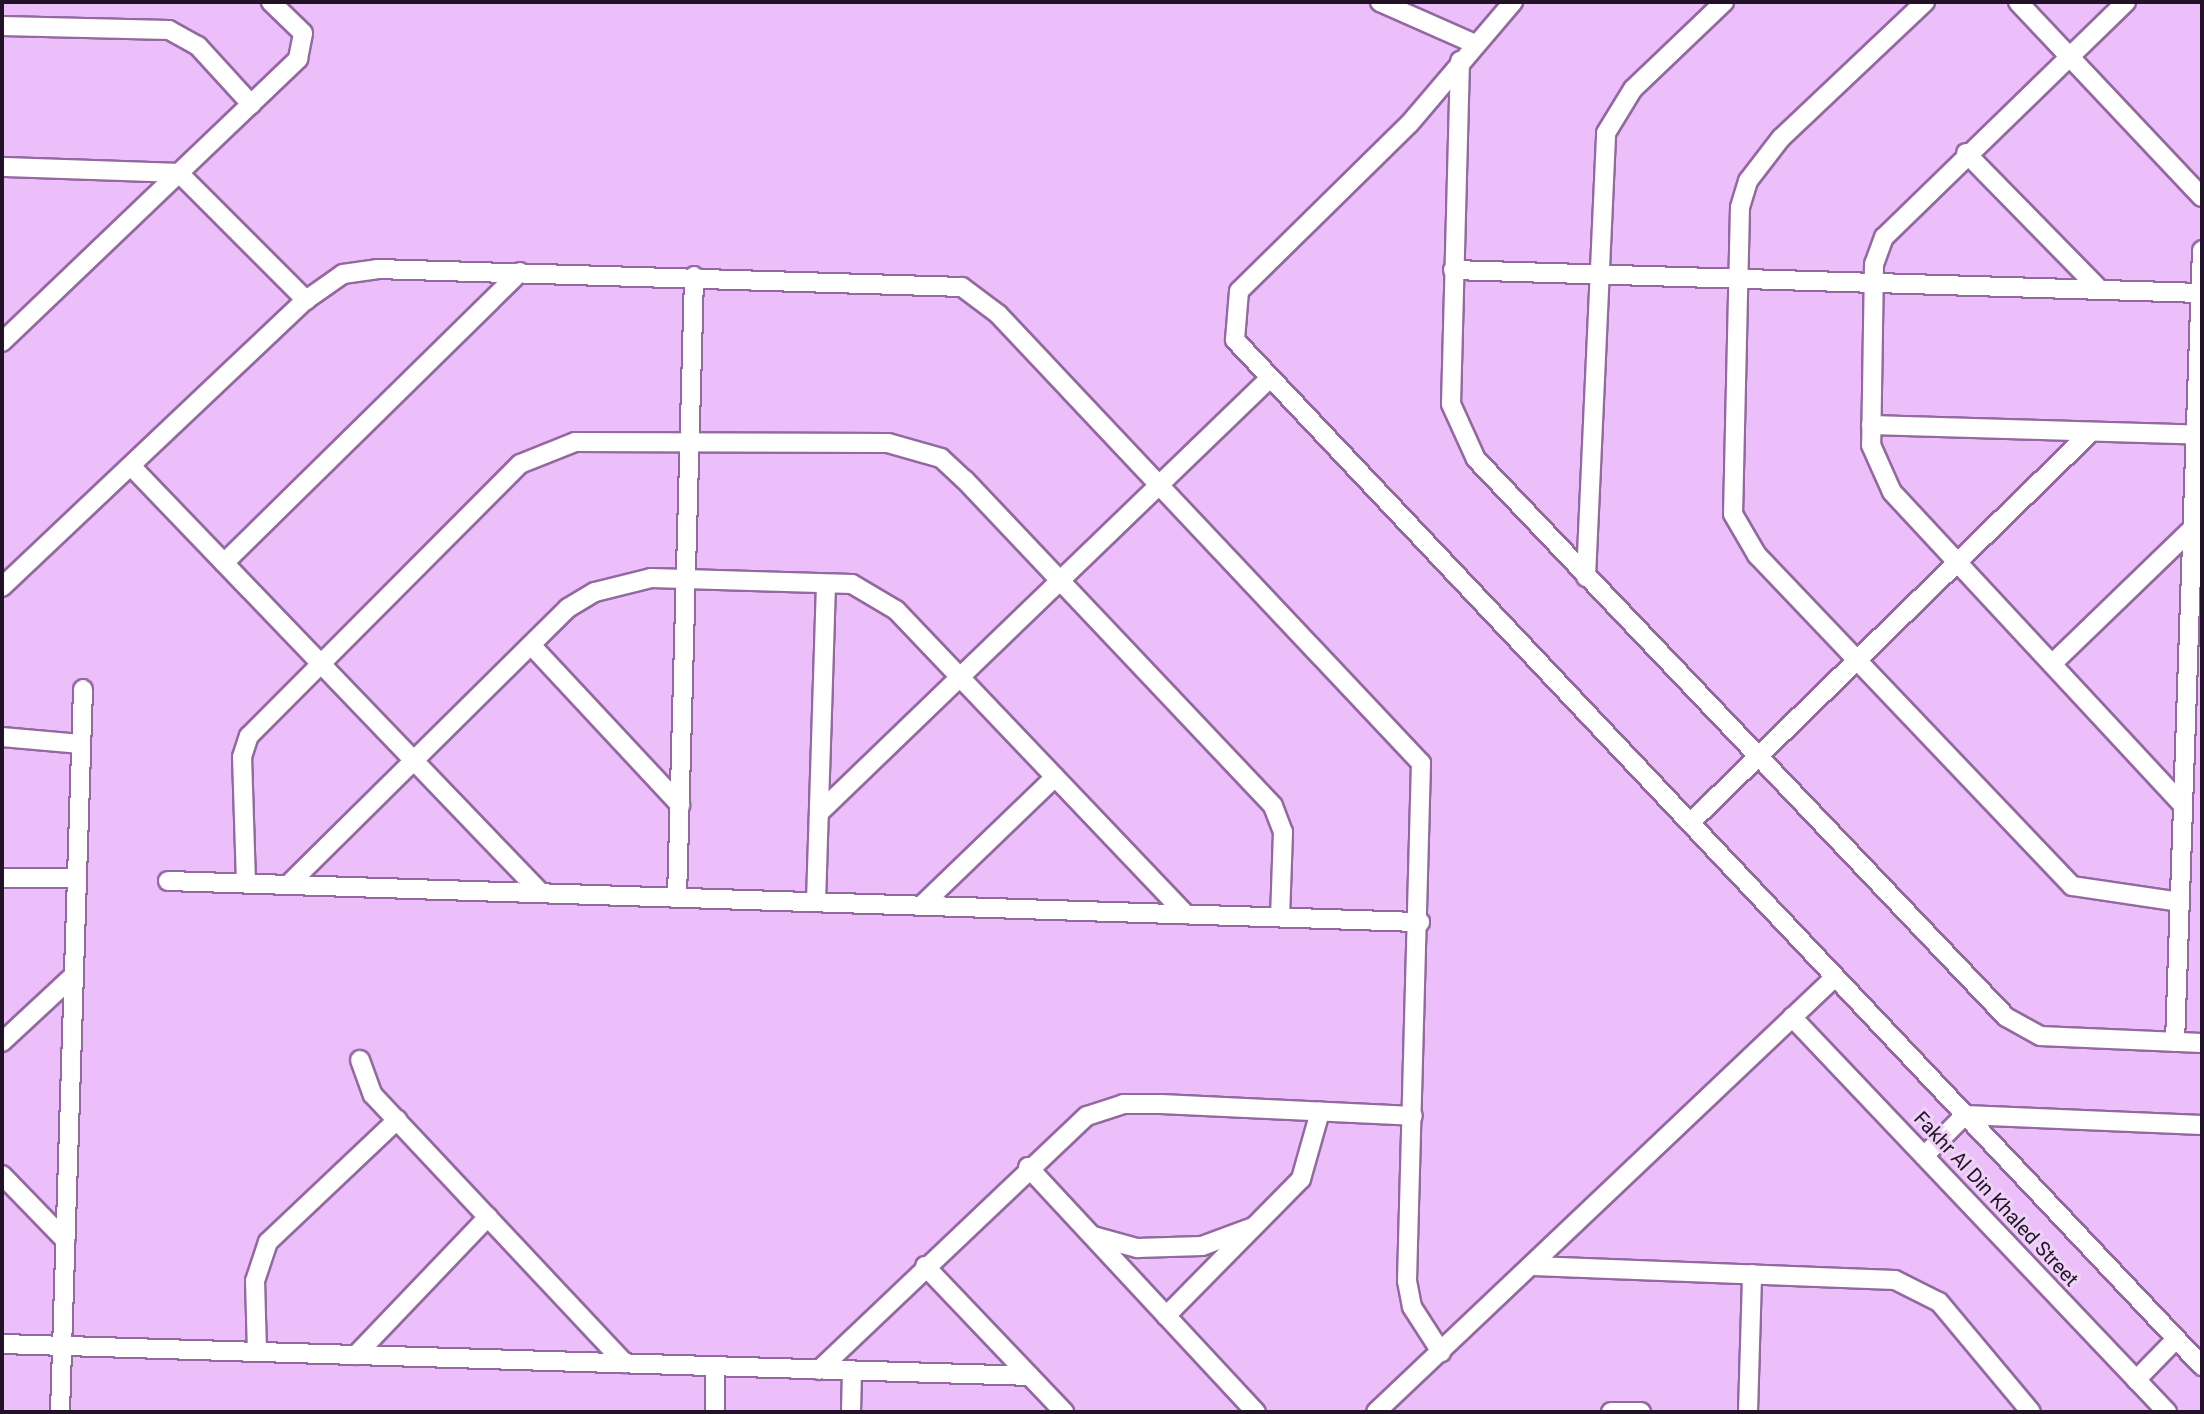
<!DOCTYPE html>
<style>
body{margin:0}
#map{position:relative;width:2204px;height:1414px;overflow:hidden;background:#ecbefa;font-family:Roboto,sans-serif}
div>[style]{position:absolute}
.roads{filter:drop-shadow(2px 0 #9369a0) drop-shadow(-2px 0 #9369a0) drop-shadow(0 2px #9369a0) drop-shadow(0 -2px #9369a0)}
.minor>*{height:18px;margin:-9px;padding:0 9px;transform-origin:9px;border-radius:9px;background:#fff}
span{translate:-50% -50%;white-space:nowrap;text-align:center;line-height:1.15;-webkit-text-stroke:6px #eed3f7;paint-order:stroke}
.street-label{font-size:20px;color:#221228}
.frame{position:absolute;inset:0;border:4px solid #221228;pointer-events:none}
</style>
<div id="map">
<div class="roads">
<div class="minor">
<div style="left:1380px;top:2px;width:102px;rotate:23.8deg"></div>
<div style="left:1513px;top:2px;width:160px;rotate:130.4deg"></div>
<div style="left:1409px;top:124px;width:238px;rotate:135.5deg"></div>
<div style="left:1239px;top:291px;width:49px;rotate:94.7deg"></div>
<div style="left:1235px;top:340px;width:1410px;rotate:46.7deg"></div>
<div style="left:1925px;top:2px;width:198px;rotate:136.6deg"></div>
<div style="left:1781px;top:138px;width:54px;rotate:127.5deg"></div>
<div style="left:1748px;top:181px;width:27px;rotate:107deg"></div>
<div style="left:1740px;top:207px;width:307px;rotate:91.3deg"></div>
<div style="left:1733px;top:514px;width:48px;rotate:59.7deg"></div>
<div style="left:1757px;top:555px;width:457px;rotate:46.4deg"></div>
<div style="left:2072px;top:886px;width:109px;rotate:8.4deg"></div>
<div style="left:2018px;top:2px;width:268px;rotate:46.7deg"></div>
<div style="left:2126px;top:2px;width:337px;rotate:135.8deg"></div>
<div style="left:1884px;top:237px;width:29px;rotate:110deg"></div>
<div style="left:1874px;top:264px;width:181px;rotate:90.9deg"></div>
<div style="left:1871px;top:445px;width:51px;rotate:65.9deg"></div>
<div style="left:1892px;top:492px;width:427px;rotate:47.1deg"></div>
<div style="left:2px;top:26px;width:167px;rotate:1.4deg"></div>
<div style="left:169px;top:30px;width:33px;rotate:29deg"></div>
<div style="left:198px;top:46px;width:79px;rotate:47.6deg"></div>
<div style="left:1460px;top:61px;width:343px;rotate:91.5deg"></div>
<div style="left:1451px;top:404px;width:60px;rotate:65.6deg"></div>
<div style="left:1476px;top:459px;width:770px;rotate:46.47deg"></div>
<div style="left:2006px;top:1017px;width:39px;rotate:29deg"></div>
<div style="left:2040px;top:1036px;width:162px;rotate:2.5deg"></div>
<div style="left:1966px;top:153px;width:189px;rotate:45.6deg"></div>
<div style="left:2px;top:167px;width:177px;rotate:1.9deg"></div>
<div style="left:179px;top:173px;width:180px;rotate:45deg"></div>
<div style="left:1453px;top:270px;width:749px;rotate:1.76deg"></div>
<div style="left:2px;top:342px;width:410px;rotate:-43.7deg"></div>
<div style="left:298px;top:59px;width:26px;rotate:-79deg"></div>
<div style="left:303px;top:33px;width:45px;rotate:-135.9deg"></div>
<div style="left:1871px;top:425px;width:331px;rotate:1.7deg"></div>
<div style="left:131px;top:466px;width:592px;rotate:46.16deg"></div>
<div style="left:224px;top:563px;width:415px;rotate:-44.5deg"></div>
<div style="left:1586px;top:577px;width:444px;rotate:-87.4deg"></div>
<div style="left:1606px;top:133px;width:52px;rotate:-58.5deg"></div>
<div style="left:1633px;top:89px;width:126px;rotate:-43.7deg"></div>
<div style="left:2px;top:587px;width:418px;rotate:-43.4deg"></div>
<div style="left:306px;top:300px;width:45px;rotate:-35.1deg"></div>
<div style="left:343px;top:274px;width:34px;rotate:-8deg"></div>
<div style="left:377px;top:269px;width:585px;rotate:1.76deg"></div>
<div style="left:962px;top:287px;width:45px;rotate:36.9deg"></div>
<div style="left:998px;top:314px;width:617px;rotate:46.71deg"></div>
<div style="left:1421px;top:763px;width:518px;rotate:91.55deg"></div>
<div style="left:1407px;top:1281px;width:26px;rotate:79deg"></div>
<div style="left:1412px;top:1307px;width:54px;rotate:57.2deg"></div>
<div style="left:531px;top:645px;width:219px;rotate:47deg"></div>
<div style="left:2052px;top:664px;width:194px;rotate:-44deg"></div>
<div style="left:2px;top:737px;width:79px;rotate:5.1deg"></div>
<div style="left:819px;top:813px;width:624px;rotate:-43.96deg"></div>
<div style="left:1690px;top:823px;width:560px;rotate:-44.28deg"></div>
<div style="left:2px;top:878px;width:74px"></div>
<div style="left:168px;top:881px;width:1253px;rotate:1.88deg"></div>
<div style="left:246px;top:883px;width:126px;rotate:-91.8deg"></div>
<div style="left:242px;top:757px;width:22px;rotate:-72deg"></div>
<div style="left:249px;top:736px;width:384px;rotate:-45.1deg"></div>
<div style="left:520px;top:464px;width:59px;rotate:-21.8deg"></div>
<div style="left:575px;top:442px;width:313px;rotate:0.2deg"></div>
<div style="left:888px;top:443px;width:55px;rotate:15.8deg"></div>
<div style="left:941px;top:458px;width:33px;rotate:43deg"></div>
<div style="left:965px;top:480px;width:448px;rotate:46.6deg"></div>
<div style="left:1273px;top:806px;width:28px;rotate:69deg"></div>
<div style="left:1283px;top:832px;width:85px;rotate:92deg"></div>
<div style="left:288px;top:885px;width:394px;rotate:-44.7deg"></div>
<div style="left:568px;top:608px;width:31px;rotate:-31deg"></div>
<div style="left:595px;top:592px;width:58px;rotate:-14deg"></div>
<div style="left:651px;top:578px;width:201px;rotate:1.7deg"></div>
<div style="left:852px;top:584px;width:51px;rotate:30.6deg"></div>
<div style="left:896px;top:610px;width:420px;rotate:46.4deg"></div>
<div style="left:677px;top:898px;width:622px;rotate:-88.43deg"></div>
<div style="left:816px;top:902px;width:318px;rotate:-88.2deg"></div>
<div style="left:921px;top:906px;width:186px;rotate:-43.9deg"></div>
<div style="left:1792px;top:1017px;width:545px;rotate:46.49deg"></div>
<div style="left:2px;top:1042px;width:97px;rotate:-42.9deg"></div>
<div style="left:2175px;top:1042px;width:792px;rotate:-88.05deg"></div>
<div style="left:360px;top:1060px;width:37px;rotate:70deg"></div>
<div style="left:373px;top:1095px;width:368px;rotate:46.8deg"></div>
<div style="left:1924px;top:1156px;width:58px;rotate:-45deg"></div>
<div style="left:1965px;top:1115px;width:237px;rotate:2.4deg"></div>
<div style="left:1028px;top:1167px;width:335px;rotate:47.1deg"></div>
<div style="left:2px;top:1175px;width:91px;rotate:45.9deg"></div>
<div style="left:1093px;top:1236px;width:46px;rotate:15.3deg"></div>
<div style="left:1137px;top:1248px;width:65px;rotate:-1.8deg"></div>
<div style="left:1202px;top:1246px;width:54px;rotate:-20.4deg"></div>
<div style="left:925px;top:1266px;width:202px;rotate:46.4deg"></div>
<div style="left:1533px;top:1266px;width:362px;rotate:2.2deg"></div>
<div style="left:1895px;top:1280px;width:49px;rotate:26.6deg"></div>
<div style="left:1939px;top:1302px;width:143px;rotate:50.1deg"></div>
<div style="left:1166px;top:1316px;width:192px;rotate:-45.4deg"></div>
<div style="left:1301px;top:1179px;width:70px;rotate:-74.2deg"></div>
<div style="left:2px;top:1344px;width:1028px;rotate:1.78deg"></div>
<div style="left:257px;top:1352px;width:71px;rotate:-91.6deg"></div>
<div style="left:255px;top:1281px;width:41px;rotate:-71.6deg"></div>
<div style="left:268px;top:1242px;width:178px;rotate:-43.4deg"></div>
<div style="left:356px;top:1355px;width:191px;rotate:-46.3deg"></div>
<div style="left:715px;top:1366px;width:46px;rotate:90deg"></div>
<div style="left:819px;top:1370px;width:369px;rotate:-43.5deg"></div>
<div style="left:1087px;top:1116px;width:38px;rotate:-18deg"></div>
<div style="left:1123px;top:1104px;width:38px"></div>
<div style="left:1161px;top:1104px;width:252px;rotate:2.7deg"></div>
<div style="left:2136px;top:1380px;width:57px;rotate:-45.7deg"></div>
<div style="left:60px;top:1412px;width:723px;rotate:-88.18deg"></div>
<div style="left:851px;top:1412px;width:41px;rotate:-88.6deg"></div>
<div style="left:1376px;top:1412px;width:632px;rotate:-43.46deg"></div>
<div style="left:1611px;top:1412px;width:30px"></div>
<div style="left:1748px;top:1412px;width:138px;rotate:-88.3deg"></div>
</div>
</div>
<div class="street-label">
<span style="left:1996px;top:1199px;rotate:47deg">Fakhr Al Din Khaled Street</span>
</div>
<div class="frame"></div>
</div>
